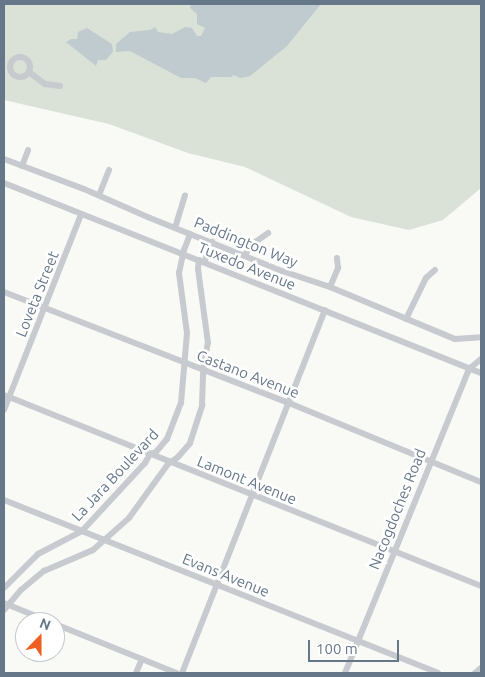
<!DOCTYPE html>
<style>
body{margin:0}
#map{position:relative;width:485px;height:677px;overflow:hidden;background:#f9f9f6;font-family:Ubuntu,sans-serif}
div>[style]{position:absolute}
.green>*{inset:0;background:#dae1d7}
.water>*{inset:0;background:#c0cbd0}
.minor>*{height:6px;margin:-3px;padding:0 3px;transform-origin:3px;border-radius:3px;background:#c7cace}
.minor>.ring{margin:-3px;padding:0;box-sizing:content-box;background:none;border:6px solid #c7cace;border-radius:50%}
span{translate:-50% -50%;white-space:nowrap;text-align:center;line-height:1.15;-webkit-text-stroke:5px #fff;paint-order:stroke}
.street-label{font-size:15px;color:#667789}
.frame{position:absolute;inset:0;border:5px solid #667789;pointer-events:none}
.north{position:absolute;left:15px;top:612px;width:50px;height:50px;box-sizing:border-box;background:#fff;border:1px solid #c2c9d0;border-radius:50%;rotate:22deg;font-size:14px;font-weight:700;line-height:20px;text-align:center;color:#667789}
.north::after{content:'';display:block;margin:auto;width:18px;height:22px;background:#ee6022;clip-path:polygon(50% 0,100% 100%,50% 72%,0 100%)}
.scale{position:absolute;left:308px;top:640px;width:91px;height:22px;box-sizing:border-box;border:2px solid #667789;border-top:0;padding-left:6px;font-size:15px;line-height:18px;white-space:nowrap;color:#667789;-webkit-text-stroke:4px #fff;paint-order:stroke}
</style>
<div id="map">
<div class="green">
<div style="clip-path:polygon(4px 4px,481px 4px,481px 188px,443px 220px,409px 230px,351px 217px,245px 167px,188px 153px,109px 124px,4px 100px)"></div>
</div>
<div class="water">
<div style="clip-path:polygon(191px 4px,321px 4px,287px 46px,250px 76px,240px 78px,234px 75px,231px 77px,211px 77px,206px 83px,195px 78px,181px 78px,130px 51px,116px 52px,116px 44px,130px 32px,150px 30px,155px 27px,158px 32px,172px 34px,185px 27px,192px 28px,197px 36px,201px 36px,205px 28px,197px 24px,197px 14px,190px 8px)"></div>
<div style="clip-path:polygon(87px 28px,112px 44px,113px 52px,106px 60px,98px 60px,96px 66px,66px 42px,71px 39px,77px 39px,78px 32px)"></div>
</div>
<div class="minor">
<div class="ring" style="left:10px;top:57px;width:14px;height:14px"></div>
<div style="left:29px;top:72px;width:20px;rotate:37deg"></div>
<div style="left:45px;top:84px;width:15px;rotate:8deg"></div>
<div style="left:4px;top:159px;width:85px;rotate:20.6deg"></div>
<div style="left:84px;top:189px;width:72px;rotate:23.7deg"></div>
<div style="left:150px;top:218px;width:142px;rotate:21.9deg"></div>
<div style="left:282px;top:271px;width:51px;rotate:18.4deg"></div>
<div style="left:330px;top:287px;width:135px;rotate:22.6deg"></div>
<div style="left:455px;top:339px;width:26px;rotate:-4deg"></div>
<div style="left:22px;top:166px;width:17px;rotate:-69deg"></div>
<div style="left:4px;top:183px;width:513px;rotate:21.72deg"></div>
<div style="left:99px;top:195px;width:27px;rotate:-68deg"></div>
<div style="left:175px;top:228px;width:34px;rotate:-73deg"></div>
<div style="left:245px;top:255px;width:12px;rotate:-59deg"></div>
<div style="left:251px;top:245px;width:21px;rotate:-35deg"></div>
<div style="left:204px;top:262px;width:22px;rotate:-68deg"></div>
<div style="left:330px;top:287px;width:21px;rotate:-67deg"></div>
<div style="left:338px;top:268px;width:10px;rotate:-96deg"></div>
<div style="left:4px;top:292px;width:306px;rotate:21.3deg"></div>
<div style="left:289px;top:403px;width:208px;rotate:22.4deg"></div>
<div style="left:406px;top:319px;width:46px;rotate:-64deg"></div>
<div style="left:426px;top:278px;width:12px;rotate:-42deg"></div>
<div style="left:4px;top:395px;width:514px;rotate:21.82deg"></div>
<div style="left:4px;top:410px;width:210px;rotate:-68.5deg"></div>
<div style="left:4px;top:500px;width:467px;rotate:21.7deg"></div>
<div style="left:4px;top:588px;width:48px;rotate:-45deg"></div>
<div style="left:38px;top:554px;width:50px;rotate:-27.6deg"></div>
<div style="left:82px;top:531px;width:93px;rotate:-47.2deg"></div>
<div style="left:145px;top:463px;width:10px;rotate:-61deg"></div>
<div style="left:150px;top:454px;width:6px;rotate:-18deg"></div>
<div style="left:156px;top:452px;width:17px;rotate:-50deg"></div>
<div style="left:167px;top:439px;width:39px;rotate:-69deg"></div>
<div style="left:181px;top:403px;width:70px;rotate:-85.1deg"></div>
<div style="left:187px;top:333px;width:61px;rotate:-97.6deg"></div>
<div style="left:179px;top:273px;width:24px;rotate:-78deg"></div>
<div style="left:184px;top:250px;width:17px;rotate:-69deg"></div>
<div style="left:4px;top:603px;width:50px;rotate:22.4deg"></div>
<div style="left:4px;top:610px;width:26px;rotate:-50deg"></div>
<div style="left:21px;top:590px;width:30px;rotate:-40deg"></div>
<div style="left:44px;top:571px;width:53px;rotate:-23.2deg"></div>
<div style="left:93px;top:550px;width:48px;rotate:-41.6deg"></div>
<div style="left:129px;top:518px;width:67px;rotate:-54.2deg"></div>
<div style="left:168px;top:464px;width:12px;rotate:-35deg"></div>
<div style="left:178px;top:457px;width:18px;rotate:-49deg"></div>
<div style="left:190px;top:443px;width:40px;rotate:-72deg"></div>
<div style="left:202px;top:405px;width:35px;rotate:-88deg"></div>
<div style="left:203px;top:370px;width:27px;rotate:-80deg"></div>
<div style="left:208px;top:343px;width:75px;rotate:-97.7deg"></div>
<div style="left:198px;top:269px;width:9px;rotate:-84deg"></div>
<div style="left:55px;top:624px;width:131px;rotate:22deg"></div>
<div style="left:136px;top:673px;width:15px;rotate:-67deg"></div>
<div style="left:182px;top:673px;width:390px;rotate:-68.5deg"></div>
<div style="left:345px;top:673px;width:328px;rotate:-67.8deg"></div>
<div style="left:469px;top:369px;width:16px;rotate:-40deg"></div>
<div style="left:475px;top:673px;width:8px;rotate:-40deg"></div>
</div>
<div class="street-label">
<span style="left:246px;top:242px;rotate:22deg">Paddington Way</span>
<span style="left:247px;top:266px;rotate:22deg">Tuxedo Avenue</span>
<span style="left:37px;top:294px;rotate:-68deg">Loveta Street</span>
<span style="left:248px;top:374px;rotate:21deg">Castano Avenue</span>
<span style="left:115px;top:475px;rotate:-47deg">La Jara Boulevard</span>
<span style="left:247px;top:480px;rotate:22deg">Lamont Avenue</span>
<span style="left:397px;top:509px;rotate:-68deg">Nacogdoches Road</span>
<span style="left:226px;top:575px;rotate:22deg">Evans Avenue</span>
</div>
<div class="frame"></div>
<div class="north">N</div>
<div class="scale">100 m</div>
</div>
